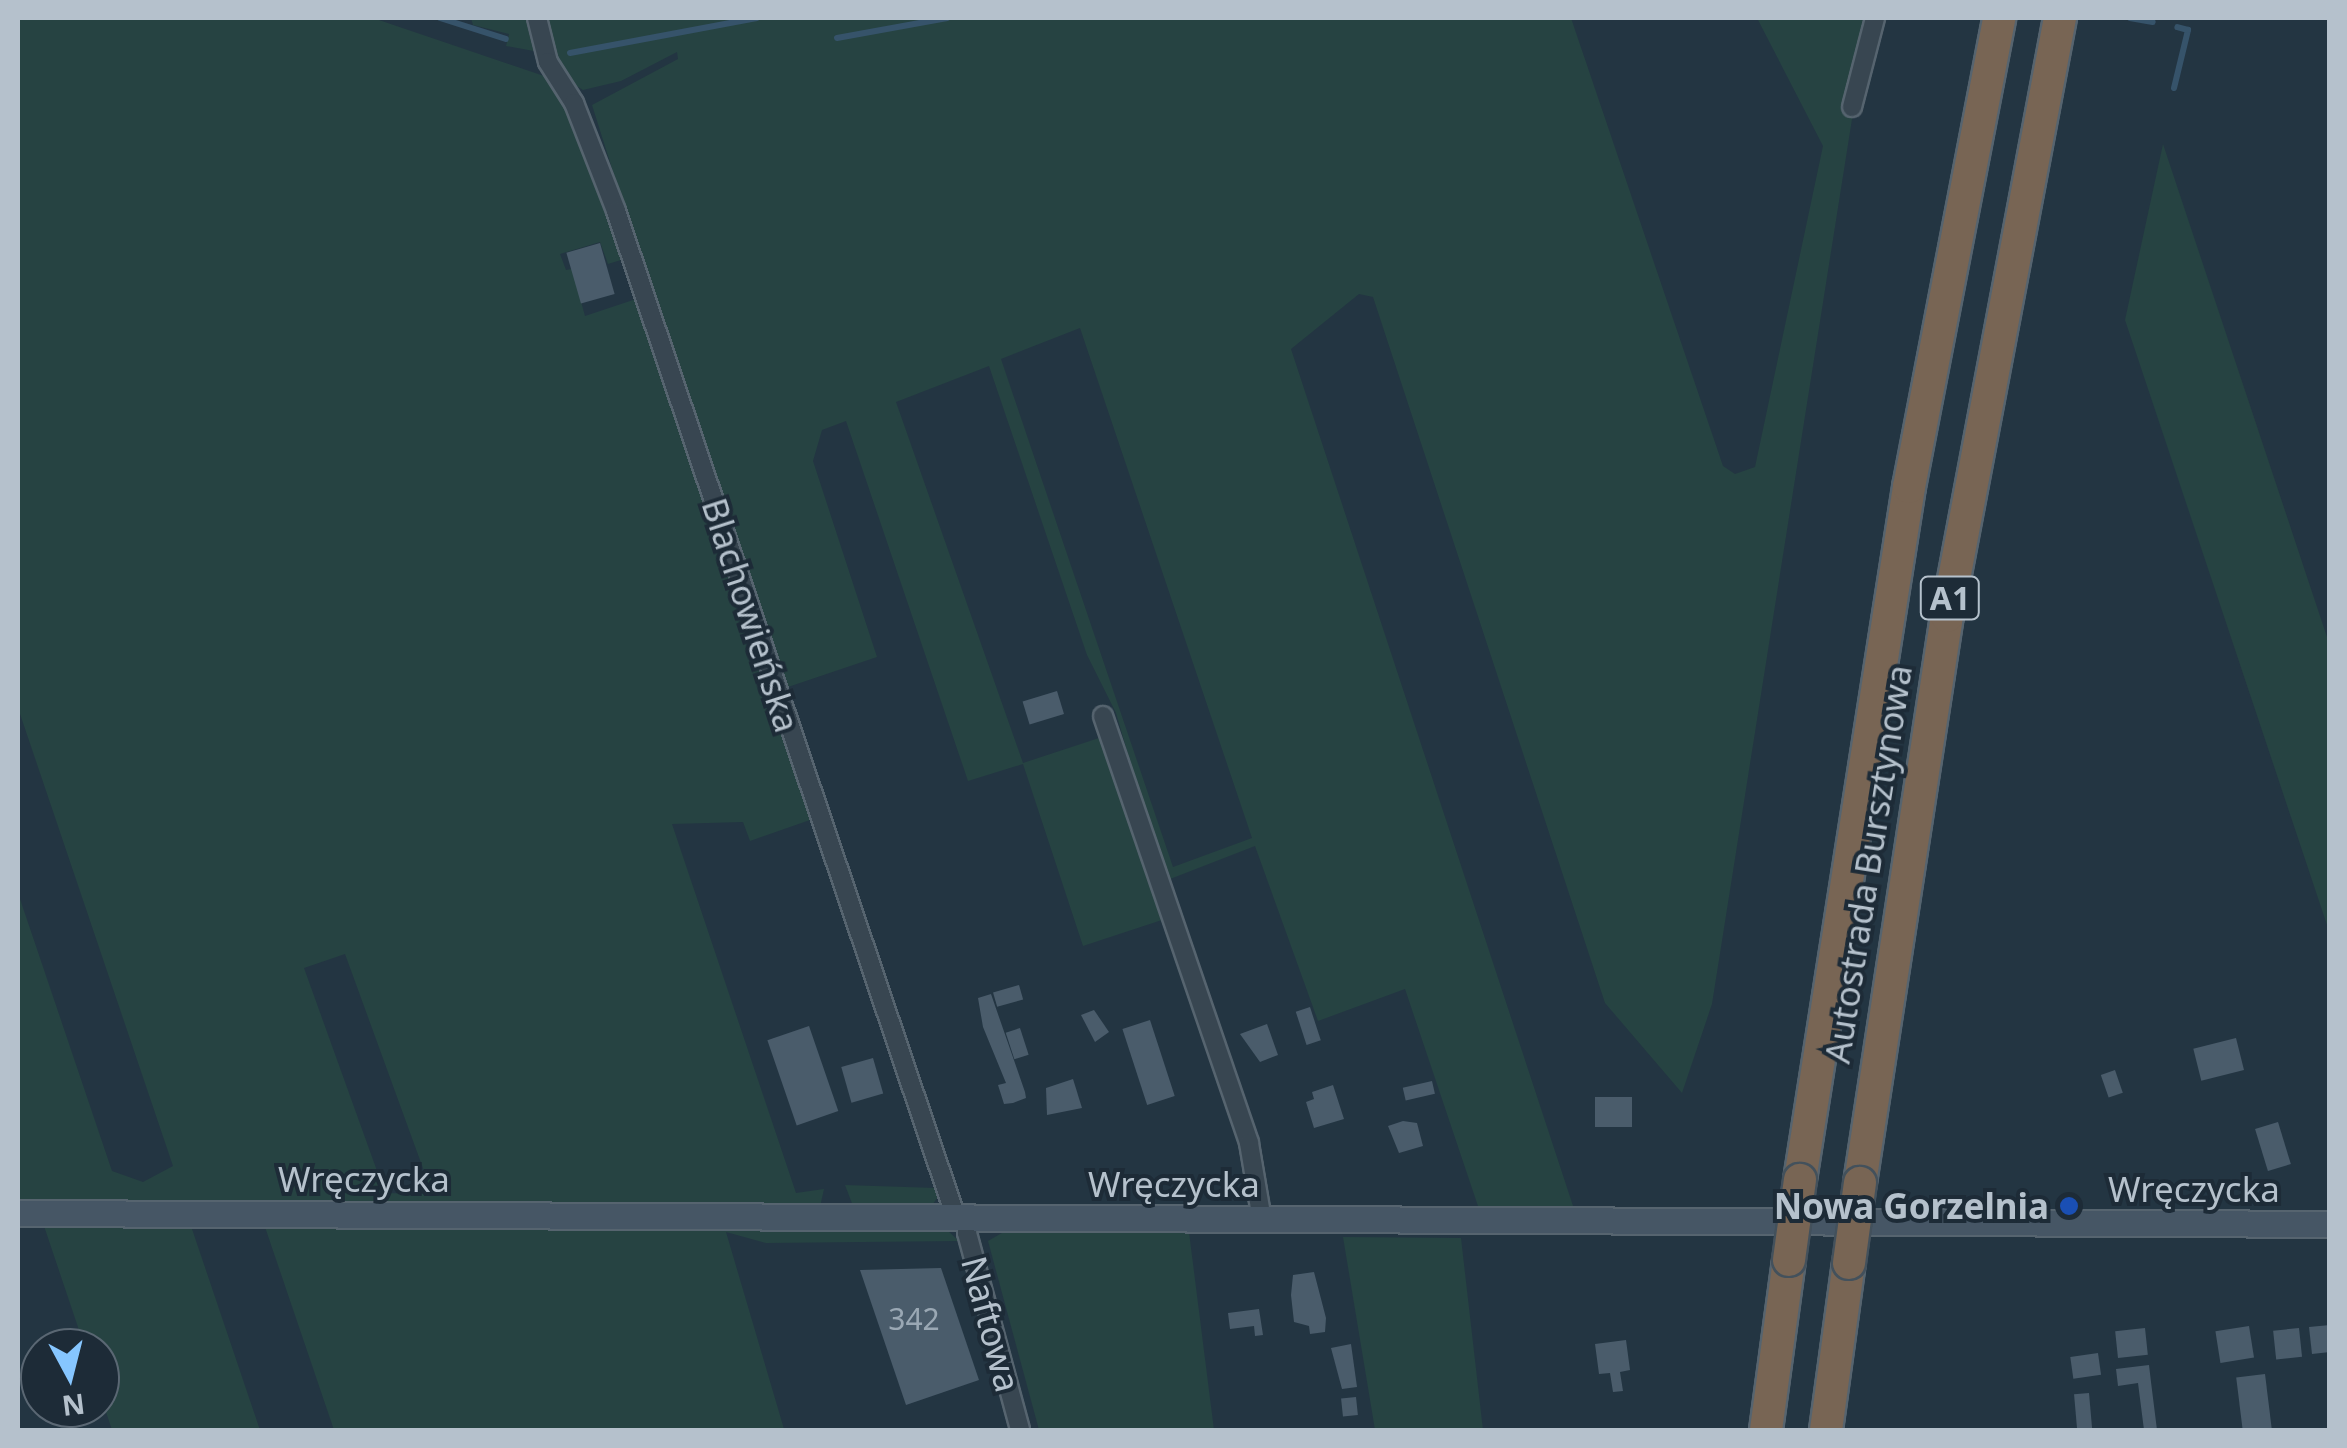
<!DOCTYPE html>
<meta charset="utf-8">
<style>
body{margin:0}
#map{position:relative;width:2347px;height:1448px;overflow:hidden;background:#233542;font-family:"Noto Sans",sans-serif}
div>[style]{position:absolute}
.green>*{inset:0;background:#264342}
.stream>*{height:6px;margin:-3px;padding:0 3px;transform-origin:3px;border-radius:3px;background:#36536a}
.building>*{inset:0;background:#4a5c6b;transform-origin:0 0}
.roads{filter:drop-shadow(2px 0 #56646f) drop-shadow(-2px 0 #56646f) drop-shadow(0 2px #56646f) drop-shadow(0 -2px #56646f)}
.street>*{height:18px;margin:-9px;padding:0 9px;transform-origin:9px;border-radius:9px;background:#384651}
.secondary>*{height:25px;margin:-12.5px;padding:0 12.5px;transform-origin:12.5px;border-radius:12.5px;background:#465665}
.highway>*{height:32px;margin:-16px;padding:0 16px;transform-origin:16px;border-radius:16px;background:#786554}
.bridges{filter:drop-shadow(2px 0 #43515c) drop-shadow(-2px 0 #43515c) drop-shadow(0 2px #43515c) drop-shadow(0 -2px #43515c)}
.highway-bridge>*{height:32px;margin:-16px;padding:0 16px;transform-origin:16px;border-radius:16px;background:#786554}
.dots>*{width:28px;height:28px;translate:-50% -50%;box-sizing:border-box;border:5px solid #1d2b37;border-radius:50%}
span{translate:-50% -50%;white-space:nowrap;text-align:center;line-height:1.15;-webkit-text-stroke:8px #1d2b37;paint-order:stroke}
.number-label{font-size:30px;color:#9aa8b4}
.number-label span{-webkit-text-stroke-width:0}
.shield-label span{padding:2px 8px;background:#1d2b37;border:2px solid;border-radius:8px;-webkit-text-stroke-width:0}
.shield-label{font-size:32px;color:#b5c1cc;font-weight:700}
.street-label{font-size:35px;color:#b5c1cc}
.poi-label{font-size:35px;color:#b5c1cc;font-weight:700}
.right{translate:-100% -50%;text-align:right}
.frame{position:absolute;inset:0;border:20px solid #b5c1cc;pointer-events:none}
.north{position:absolute;left:20px;top:1328px;width:100px;height:100px;box-sizing:border-box;background:#1d2b37;border:2px solid #5a6773;border-radius:50%;rotate:173deg;font-size:28px;font-weight:700;line-height:40px;text-align:center;color:#b5c1cc}
.north::after{content:'';display:block;margin:auto;width:35px;height:45px;background:#86c6ff;clip-path:polygon(50% 0,100% 100%,50% 72%,0 100%)}
</style>
<div id="map">
<div class="green">
<div style="clip-path:polygon(evenodd,18px 18px,373px 18px,550px 78px,581px 134px,621px 260px,608px 264px,600px 242px,560px 254px,566px 270px,572px 269px,585px 316px,639px 298px,810px 820px,750px 841px,743px 822px,672px 824px,796px 1193px,824px 1189px,820px 1207px,18px 1203px,18px 893px,112px 1171px,143px 1182px,173px 1166px,18px 708px,18px 18px,345px 954px,432px 1193px,431px 1194px,385px 1193px,304px 968px,345px 954px)"></div>
<div style="clip-path:polygon(471px 18px,531px 18px,539px 52px,506px 46px,509px 34px,473px 25px)"></div>
<div style="clip-path:polygon(evenodd,543px 18px,1571px 18px,1723px 466px,1735px 474px,1755px 467px,1823px 146px,1757px 18px,1868px 18px,1712px 1004px,1682px 1093px,1605px 1003px,1373px 297px,1359px 294px,1291px 349px,1578px 1221px,1483px 1221px,1405px 989px,1318px 1021px,1255px 846px,1165px 881px,1116px 713px,1087px 655px,989px 366px,896px 402px,1023px 763px,1105px 736px,1168px 918px,1083px 946px,1023px 764px,968px 781px,846px 421px,822px 430px,813px 461px,877px 657px,788px 687px,703px 457px,592px 105px,678px 59px,677px 52px,621px 81px,583px 90px,564px 78px,543px 18px,1080px 328px,1252px 838px,1173px 867px,1001px 359px,1080px 328px)"></div>
<div style="clip-path:polygon(2163px 144px,2329px 643px,2329px 931px,2125px 320px)"></div>
<div style="clip-path:polygon(845px 1185px,936px 1188px,939px 1195px,933px 1204px,853px 1206px)"></div>
<div style="clip-path:polygon(18px 1222px,910px 1228px,948px 1231px,959px 1241px,766px 1243px,726px 1232px,784px 1429px,778px 1430px,334px 1430px,265px 1227px,191px 1226px,260px 1430px,112px 1430px,100px 1394px,100px 1348px,85px 1348px,44px 1226px)"></div>
<div style="clip-path:polygon(1007px 1230px,1189px 1232px,1214px 1430px,1039px 1430px,988px 1241px)"></div>
<div style="clip-path:polygon(1343px 1237px,1461px 1238px,1483px 1430px,1375px 1430px)"></div>
</div>
<div class="stream">
<div style="left:440px;top:18px;width:69px;rotate:17.7deg"></div>
<div style="left:2130px;top:18px;width:23px;rotate:10deg"></div>
<div style="left:837px;top:38px;width:112px;rotate:-10.3deg"></div>
<div style="left:570px;top:53px;width:190px;rotate:-10.6deg"></div>
<div style="left:2174px;top:88px;width:60px;rotate:-76.4deg"></div>
<div style="left:2188px;top:30px;width:11px;rotate:-165deg"></div>
</div>
<div class="building">
<div style="left:600px;top:243px;width:53px;height:35px;rotate:74deg"></div>
<div style="left:1057px;top:691px;width:24px;height:36px;rotate:73deg"></div>
<div style="left:1019px;top:985px;width:15px;height:27px;rotate:74deg"></div>
<div style="clip-path:polygon(991px 994px,1025px 1092px,1026px 1098px,1013px 1103px,1004px 1104px,998px 1085px,1006px 1083px,983px 1027px,978px 998px)"></div>
<div style="left:1310px;top:1007px;width:35px;height:15px;rotate:72deg"></div>
<div style="clip-path:polygon(1094px 1010px,1109px 1032px,1095px 1042px,1081px 1015px)"></div>
<div style="left:1150px;top:1020px;width:80px;height:29px;rotate:72deg"></div>
<div style="clip-path:polygon(1267px 1024px,1278px 1055px,1260px 1062px,1240px 1034px)"></div>
<div style="left:809px;top:1026px;width:90px;height:44px;rotate:71deg"></div>
<div style="left:1020px;top:1028px;width:28px;height:15px;rotate:72deg"></div>
<div style="left:2236px;top:1038px;width:33px;height:44px;rotate:76deg"></div>
<div style="left:873px;top:1058px;width:37px;height:33px;rotate:74deg"></div>
<div style="left:2115px;top:1070px;width:24px;height:15px;rotate:71deg"></div>
<div style="clip-path:polygon(1073px 1079px,1082px 1108px,1047px 1115px,1046px 1088px)"></div>
<div style="left:1432px;top:1081px;width:13px;height:30px;rotate:77deg"></div>
<div style="clip-path:polygon(1333px 1085px,1344px 1119px,1314px 1128px,1306px 1102px,1314px 1099px,1312px 1092px)"></div>
<div style="left:1595px;top:1097px;width:37px;height:30px"></div>
<div style="clip-path:polygon(1403px 1121px,1417px 1123px,1423px 1146px,1399px 1153px,1388px 1126px)"></div>
<div style="left:2278px;top:1122px;width:44px;height:24px;rotate:73deg"></div>
<div style="clip-path:polygon(941px 1268px,979px 1380px,906px 1405px,860px 1270px)"></div>
<div style="clip-path:polygon(1314px 1272px,1326px 1318px,1325px 1332px,1310px 1334px,1309px 1326px,1294px 1322px,1291px 1295px,1293px 1275px)"></div>
<div style="clip-path:polygon(1259px 1309px,1263px 1335px,1255px 1336px,1254px 1326px,1230px 1329px,1228px 1313px)"></div>
<div style="clip-path:polygon(2330px 1325px,2330px 1352px,2312px 1354px,2309px 1327px)"></div>
<div style="left:2249px;top:1326px;width:32px;height:34px;rotate:81deg"></div>
<div style="left:2145px;top:1328px;width:27px;height:30px;rotate:84deg"></div>
<div style="left:2299px;top:1328px;width:29px;height:26px;rotate:84deg"></div>
<div style="clip-path:polygon(1626px 1340px,1630px 1370px,1620px 1372px,1623px 1391px,1613px 1392px,1610px 1373px,1599px 1374px,1595px 1344px)"></div>
<div style="clip-path:polygon(1351px 1344px,1357px 1387px,1342px 1389px,1331px 1348px)"></div>
<div style="left:2098px;top:1353px;width:22px;height:28px;rotate:82deg"></div>
<div style="clip-path:polygon(2149px 1365px,2151px 1382px,2157px 1430px,2144px 1430px,2138px 1383px,2118px 1386px,2116px 1369px)"></div>
<div style="left:2265px;top:1374px;width:56px;height:29px;rotate:83deg"></div>
<div style="left:2089px;top:1393px;width:37px;height:15px;rotate:85deg"></div>
<div style="left:1356px;top:1397px;width:18px;height:15px;rotate:84deg"></div>
</div>
<div class="roads">
<div class="street">
<div style="left:537px;top:18px;width:45px;rotate:76deg"></div>
<div style="left:548px;top:62px;width:49px;rotate:57.6deg"></div>
<div style="left:574px;top:103px;width:116px;rotate:68.7deg"></div>
<div style="left:616px;top:211px;width:1063px;rotate:71.34deg"></div>
<div style="left:1852px;top:107px;width:92px;rotate:-75.5deg"></div>
<div style="left:1103px;top:716px;width:451px;rotate:71.1deg"></div>
<div style="left:1249px;top:1143px;width:78px;rotate:80.4deg"></div>
<div style="left:969px;top:1218px;width:15px;rotate:98deg"></div>
<div style="left:967px;top:1233px;width:204px;rotate:74.9deg"></div>
</div>
<div class="secondary">
<div style="left:18px;top:1213px;width:2312px;rotate:0.27deg"></div>
</div>
<div class="highway">
<div style="left:1800px;top:1180px;width:702px;rotate:-81.06deg"></div>
<div style="left:1909px;top:487px;width:478px;rotate:-79.1deg"></div>
<div style="left:1860px;top:1183px;width:574px;rotate:-81.28deg"></div>
<div style="left:1947px;top:616px;width:609px;rotate:-79.3deg"></div>
<div style="left:1766px;top:1430px;width:172px;rotate:-82.3deg"></div>
<div style="left:1826px;top:1430px;width:169px;rotate:-82.2deg"></div>
</div>
</div>
<div class="bridges">
<div class="highway-bridge">
<div style="left:1789px;top:1260px;width:81px;rotate:-82.2deg"></div>
<div style="left:1849px;top:1263px;width:81px;rotate:-82.2deg"></div>
</div>
</div>
<div class="dots">
<div style="left:2069px;top:1206px;background:#1a4fb4"></div>
</div>
<div class="number-label">
<span style="left:914px;top:1319px">342</span>
</div>
<div class="shield-label">
<span style="left:1950px;top:598px">A1</span>
</div>
<div class="street-label">
<span style="left:751px;top:615px;rotate:72deg">Blachowieńska</span>
<span style="left:1868px;top:864px;rotate:-81deg">Autostrada Bursztynowa</span>
<span style="left:364px;top:1179px">Wręczycka</span>
<span style="left:1174px;top:1184px">Wręczycka</span>
<span style="left:2194px;top:1189px">Wręczycka</span>
<span style="left:991px;top:1324px;rotate:75deg">Naftowa</span>
</div>
<div class="poi-label">
<span class="right" style="left:2049px;top:1206px">Nowa Gorzelnia</span>
</div>
<div class="frame"></div>
<div class="north">N</div>
</div>
